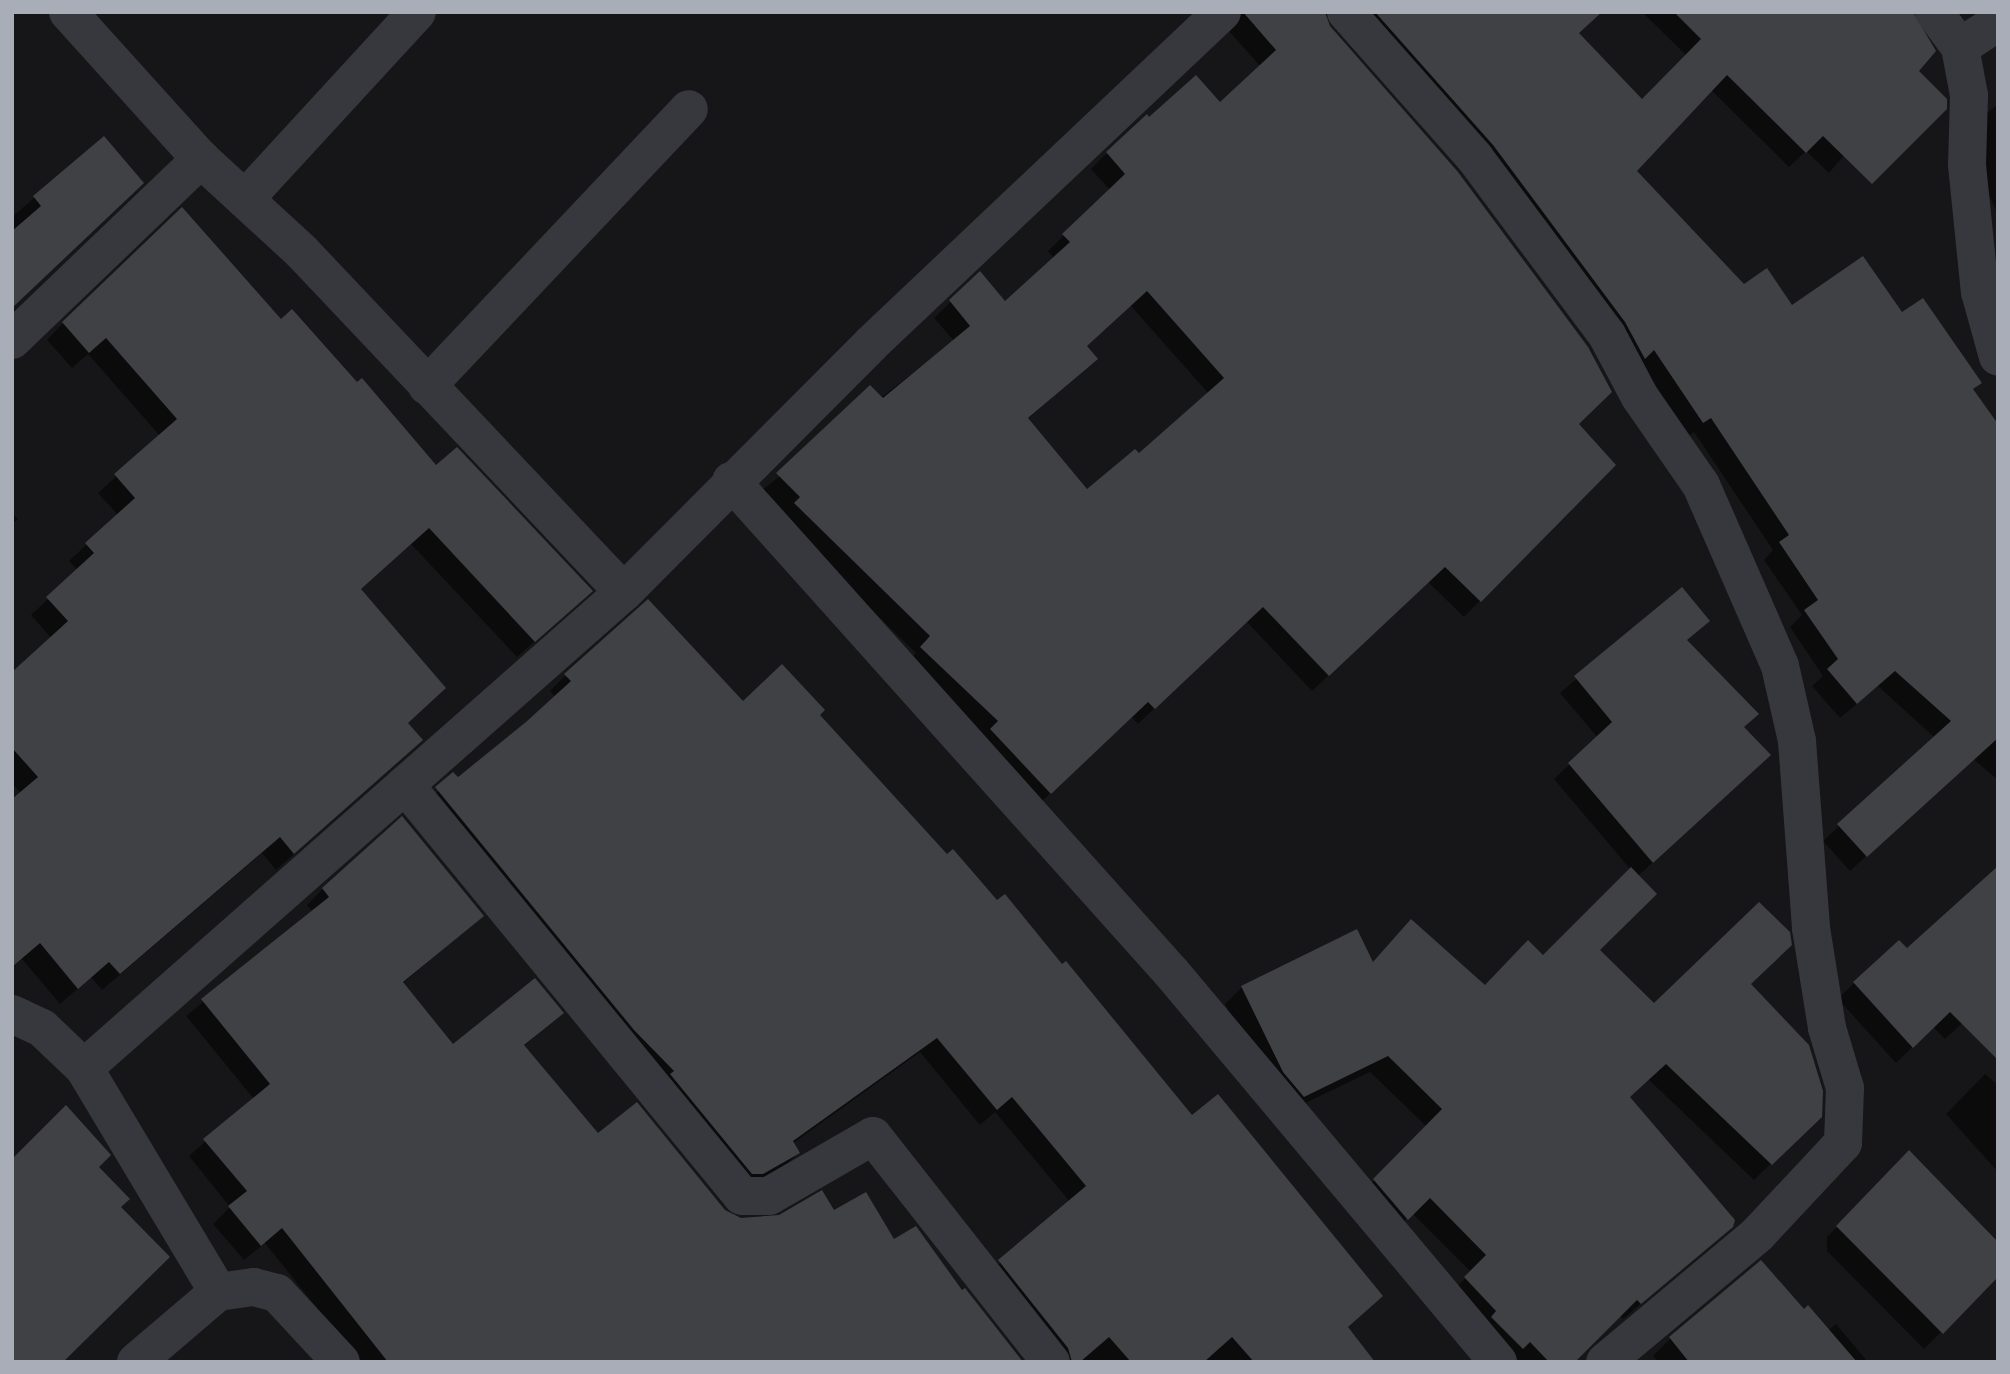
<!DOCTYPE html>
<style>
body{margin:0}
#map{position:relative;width:2010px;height:1374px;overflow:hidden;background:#161618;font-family:"Noto Sans",sans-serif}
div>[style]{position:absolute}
.shadow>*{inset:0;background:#0007}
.building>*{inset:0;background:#404145}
.minor>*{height:38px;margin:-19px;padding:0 19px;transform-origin:19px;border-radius:19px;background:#37383d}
span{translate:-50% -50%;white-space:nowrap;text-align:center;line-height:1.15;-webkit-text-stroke:5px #111113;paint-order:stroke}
.frame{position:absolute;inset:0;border:14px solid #a8adb8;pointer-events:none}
</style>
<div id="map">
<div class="shadow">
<div style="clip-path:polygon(evenodd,1229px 12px,1325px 12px,1328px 27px,1577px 424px,1614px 465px,1464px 617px,1428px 582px,1312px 691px,1246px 621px,1138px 724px,1131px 716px,1034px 809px,905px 664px,916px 653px,779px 520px,762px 490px,954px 341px,934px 318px,980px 274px,1004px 304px,1055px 259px,1048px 251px,1110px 190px,1091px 169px,1107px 153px,1149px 119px,1220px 104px,1261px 67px,1228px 30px,1229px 12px,1130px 305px,1209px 394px,1139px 455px,1087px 492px,1027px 420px,1096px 359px,1085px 347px,1130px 305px)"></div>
<div style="clip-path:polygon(1344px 12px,1601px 12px,1577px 34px,1642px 101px,1687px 56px,1642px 12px,1912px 12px,1933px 51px,1829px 173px,1806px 151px,1789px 167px,1711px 90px,1634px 171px,1744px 286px,1792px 307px,1901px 315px,1980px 383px,1972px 391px,1998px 427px,1998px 780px,1973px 759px,1850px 871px,1823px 841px,1935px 738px,1878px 686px,1840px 718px,1812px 686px,1823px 676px,1790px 627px,1802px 615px,1764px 560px,1773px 550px,1694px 432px,1686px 438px)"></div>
<div style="clip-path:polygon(1998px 104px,1998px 215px,1973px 160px,1974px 124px)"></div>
<div style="clip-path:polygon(103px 139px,12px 306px,12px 217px)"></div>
<div style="clip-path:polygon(280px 322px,357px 385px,573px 607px,517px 657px,411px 544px,359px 590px,406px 724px,404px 757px,276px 870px,262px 853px,102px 990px,91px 977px,60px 1004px,22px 959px,12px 967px,12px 803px,22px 794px,12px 784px,12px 674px,52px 639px,31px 615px,78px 571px,69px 561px,118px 515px,98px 493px,160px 436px,88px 354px,72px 368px,47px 340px,63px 323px)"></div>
<div style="clip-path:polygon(12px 513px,18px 519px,12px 524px)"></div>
<div style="clip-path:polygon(1682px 589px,1708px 620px,1686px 641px,1743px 728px,1754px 770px,1637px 877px,1597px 951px,1654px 1005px,1749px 984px,1820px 1116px,1754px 1180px,1648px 1079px,1628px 1098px,1731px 1226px,1623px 1319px,1620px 1315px,1573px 1362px,1517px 1362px,1451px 1293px,1471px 1272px,1412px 1213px,1393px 1233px,1358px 1197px,1427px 1127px,1370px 1072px,1287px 1112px,1267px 1088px,1225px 1004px,1242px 987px,1356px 932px,1372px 964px,1484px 987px,1543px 957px,1631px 870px,1554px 779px,1598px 738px,1560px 693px)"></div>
<div style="clip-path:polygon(566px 675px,818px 716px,1192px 1117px,1381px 1296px,1347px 1328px,1373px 1362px,1050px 1362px,984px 1277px,1070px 1202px,995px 1112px,980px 1125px,920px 1052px,792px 1144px,798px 1153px,782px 1169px,745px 1190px,420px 805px,527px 724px,555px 697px,550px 691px)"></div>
<div style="clip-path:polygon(323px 889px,482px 916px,402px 984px,453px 1046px,561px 1013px,523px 1047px,598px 1136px,741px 1220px,833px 1213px,893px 1241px,961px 1293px,667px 1362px,360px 1362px,265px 1243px,244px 1260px,213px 1224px,230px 1207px,189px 1156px,254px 1099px,186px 1016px,313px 912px,307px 905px)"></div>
<div style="clip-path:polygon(1906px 951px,1998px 991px,1945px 1039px,1933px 1027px,1896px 1063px,1838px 999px,1854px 983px)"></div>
<div style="clip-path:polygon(1985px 1074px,1998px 1085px,1998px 1172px,1946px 1114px)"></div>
<div style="clip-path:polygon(1909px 1152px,1998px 1275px,1924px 1349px,1827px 1251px,1827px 1237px)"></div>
<div style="clip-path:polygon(1761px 1262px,1804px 1311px,1828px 1331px,1836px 1324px,1868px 1362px,1658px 1362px,1653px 1356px,1670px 1339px)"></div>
</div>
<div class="building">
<div style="clip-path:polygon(evenodd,1243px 12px,1325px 12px,1330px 26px,1458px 172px,1588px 347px,1612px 392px,1579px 424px,1616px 465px,1481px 602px,1445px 567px,1329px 676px,1263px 607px,1155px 709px,1148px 702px,1051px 794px,990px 729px,998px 721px,920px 647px,930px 636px,794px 503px,800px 497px,776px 473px,870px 385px,883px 398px,970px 326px,949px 300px,980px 271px,1005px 301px,1070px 242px,1062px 234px,1125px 174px,1106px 152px,1147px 114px,1149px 117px,1196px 75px,1220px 102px,1276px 50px,1243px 12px,1147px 291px,1224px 378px,1139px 453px,1135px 449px,1087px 489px,1028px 418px,1098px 359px,1087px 346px,1147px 291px)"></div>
<div style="clip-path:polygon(1375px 12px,1602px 12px,1579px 33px,1642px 99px,1701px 39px,1674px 12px,1913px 12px,1936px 51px,1919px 71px,1947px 99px,1947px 109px,1872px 184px,1823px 136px,1806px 153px,1727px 75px,1637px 171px,1744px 284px,1767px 268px,1792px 305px,1863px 256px,1902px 312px,1923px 298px,1982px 383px,1973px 389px,1998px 424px,1998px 738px,1867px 857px,1837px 824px,1951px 721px,1895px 671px,1857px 704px,1827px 669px,1838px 659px,1804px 610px,1818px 600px,1779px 542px,1789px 535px,1711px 418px,1703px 423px,1654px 350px,1645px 359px,1625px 322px,1493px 145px)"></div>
<div style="clip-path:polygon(104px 136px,144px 183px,12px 308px,12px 231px,41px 206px,33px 196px)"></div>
<div style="clip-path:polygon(182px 207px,281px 319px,292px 309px,357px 382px,362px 378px,436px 465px,457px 447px,593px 591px,535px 642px,429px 528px,361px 589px,446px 688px,408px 723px,423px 740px,294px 854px,280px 837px,120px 974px,109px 962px,78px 989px,40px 943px,12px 967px,12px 799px,38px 777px,12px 748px,12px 672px,68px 621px,46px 597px,94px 553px,85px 543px,135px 498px,114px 474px,177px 419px,106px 338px,89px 353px,62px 322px)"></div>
<div style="clip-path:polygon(1682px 587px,1710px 621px,1687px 640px,1759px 714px,1744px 727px,1771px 755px,1653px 863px,1568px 763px,1612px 722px,1574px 676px)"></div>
<div style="clip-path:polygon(648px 599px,743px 701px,782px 664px,825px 710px,820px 715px,947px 854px,953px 849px,997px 900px,1005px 894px,1062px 964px,1066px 961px,1192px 1115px,1218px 1094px,1383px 1296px,1348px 1327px,1375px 1362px,1254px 1362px,1232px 1337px,1204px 1362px,1131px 1362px,1109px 1337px,1080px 1362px,1072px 1362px,1068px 1348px,998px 1260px,1086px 1186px,1012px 1097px,997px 1110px,937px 1038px,793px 1141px,800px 1153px,763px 1174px,752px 1174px,670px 1074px,674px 1071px,634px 1030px,435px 787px,453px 772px,458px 777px,526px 722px,571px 681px,564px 674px)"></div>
<div style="clip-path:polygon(402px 816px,484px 916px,403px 982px,453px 1044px,535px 978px,564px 1013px,524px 1045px,598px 1133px,637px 1102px,725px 1210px,741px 1218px,779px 1215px,822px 1190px,834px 1210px,866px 1192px,894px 1239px,916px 1226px,962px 1290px,965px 1288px,1023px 1362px,388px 1362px,282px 1228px,261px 1246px,228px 1206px,247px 1191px,203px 1139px,270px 1084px,201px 999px,329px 897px,322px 888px)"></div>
<div style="clip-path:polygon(1998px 866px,1998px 1060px,1950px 1012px,1913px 1048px,1853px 982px,1899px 940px,1907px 948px)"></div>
<div style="clip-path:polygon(1631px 867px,1657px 894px,1600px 950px,1654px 1003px,1759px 902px,1790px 932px,1792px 945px,1751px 984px,1809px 1045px,1823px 1091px,1822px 1117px,1772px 1165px,1666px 1064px,1630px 1097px,1735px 1220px,1733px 1227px,1641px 1304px,1637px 1300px,1575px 1362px,1549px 1362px,1530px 1342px,1523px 1349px,1491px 1317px,1496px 1311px,1464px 1277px,1486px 1255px,1430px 1198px,1408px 1220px,1373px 1179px,1442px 1109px,1388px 1056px,1304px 1097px,1283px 1072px,1241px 986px,1357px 929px,1373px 962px,1411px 919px,1485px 985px,1528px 940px,1543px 955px)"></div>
<div style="clip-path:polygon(66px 1105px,111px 1155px,99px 1167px,130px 1199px,121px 1207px,170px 1257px,63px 1362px,12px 1362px,12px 1159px)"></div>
<div style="clip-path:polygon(1909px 1150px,1998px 1242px,1998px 1277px,1943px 1334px,1836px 1226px)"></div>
<div style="clip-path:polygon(1761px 1260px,1804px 1309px,1808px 1305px,1857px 1362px,1689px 1362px,1669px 1337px)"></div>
</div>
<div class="minor">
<div style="left:68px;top:12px;width:198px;rotate:47.9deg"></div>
<div style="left:201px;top:159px;width:137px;rotate:42.6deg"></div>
<div style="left:302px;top:252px;width:468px;rotate:46.6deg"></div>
<div style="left:1346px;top:12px;width:195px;rotate:48.5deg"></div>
<div style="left:1475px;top:158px;width:221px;rotate:53.3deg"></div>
<div style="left:1607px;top:335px;width:70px;rotate:62deg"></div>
<div style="left:1640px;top:397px;width:107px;rotate:55.3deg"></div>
<div style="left:1701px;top:485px;width:197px;rotate:66.4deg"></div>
<div style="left:1780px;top:666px;width:77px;rotate:77.2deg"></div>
<div style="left:1797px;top:741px;width:188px;rotate:85.7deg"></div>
<div style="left:1811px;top:928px;width:101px;rotate:80.9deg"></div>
<div style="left:1827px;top:1028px;width:63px;rotate:73.3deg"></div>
<div style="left:1845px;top:1088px;width:55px;rotate:92.1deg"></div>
<div style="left:1843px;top:1143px;width:126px;rotate:133.1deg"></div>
<div style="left:1757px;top:1235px;width:198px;rotate:140.1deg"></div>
<div style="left:1934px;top:12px;width:44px;rotate:53.4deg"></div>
<div style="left:1960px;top:47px;width:49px;rotate:79.4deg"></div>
<div style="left:1969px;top:95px;width:70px;rotate:91.6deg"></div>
<div style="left:1967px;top:165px;width:128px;rotate:84.2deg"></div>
<div style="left:1980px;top:292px;width:67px;rotate:74.5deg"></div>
<div style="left:1960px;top:47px;width:45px;rotate:-33.3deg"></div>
<div style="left:245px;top:199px;width:254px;rotate:-47.4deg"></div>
<div style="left:12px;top:340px;width:262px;rotate:-43.8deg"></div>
<div style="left:427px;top:386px;width:381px;rotate:-46.6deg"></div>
<div style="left:731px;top:481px;width:659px;rotate:48.14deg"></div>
<div style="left:1171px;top:972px;width:509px;rotate:50.02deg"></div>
<div style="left:405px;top:785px;width:531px;rotate:50.65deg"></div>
<div style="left:742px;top:1196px;width:27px"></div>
<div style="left:769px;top:1196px;width:120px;rotate:-30deg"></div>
<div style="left:873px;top:1136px;width:288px;rotate:51.8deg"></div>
<div style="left:12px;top:1014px;width:33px;rotate:25deg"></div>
<div style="left:42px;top:1028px;width:58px;rotate:43.6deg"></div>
<div style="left:84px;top:1068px;width:261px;rotate:59.1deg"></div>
<div style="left:218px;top:1292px;width:36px;rotate:-8deg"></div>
<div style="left:254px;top:1287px;width:24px;rotate:15deg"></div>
<div style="left:277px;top:1293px;width:94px;rotate:47.2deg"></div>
<div style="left:84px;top:1068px;width:720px;rotate:-41.4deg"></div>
<div style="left:624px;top:592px;width:350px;rotate:-45.1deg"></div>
<div style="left:871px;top:344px;width:483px;rotate:-43.4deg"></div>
<div style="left:136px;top:1362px;width:108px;rotate:-40.5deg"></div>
</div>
<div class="frame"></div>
</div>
